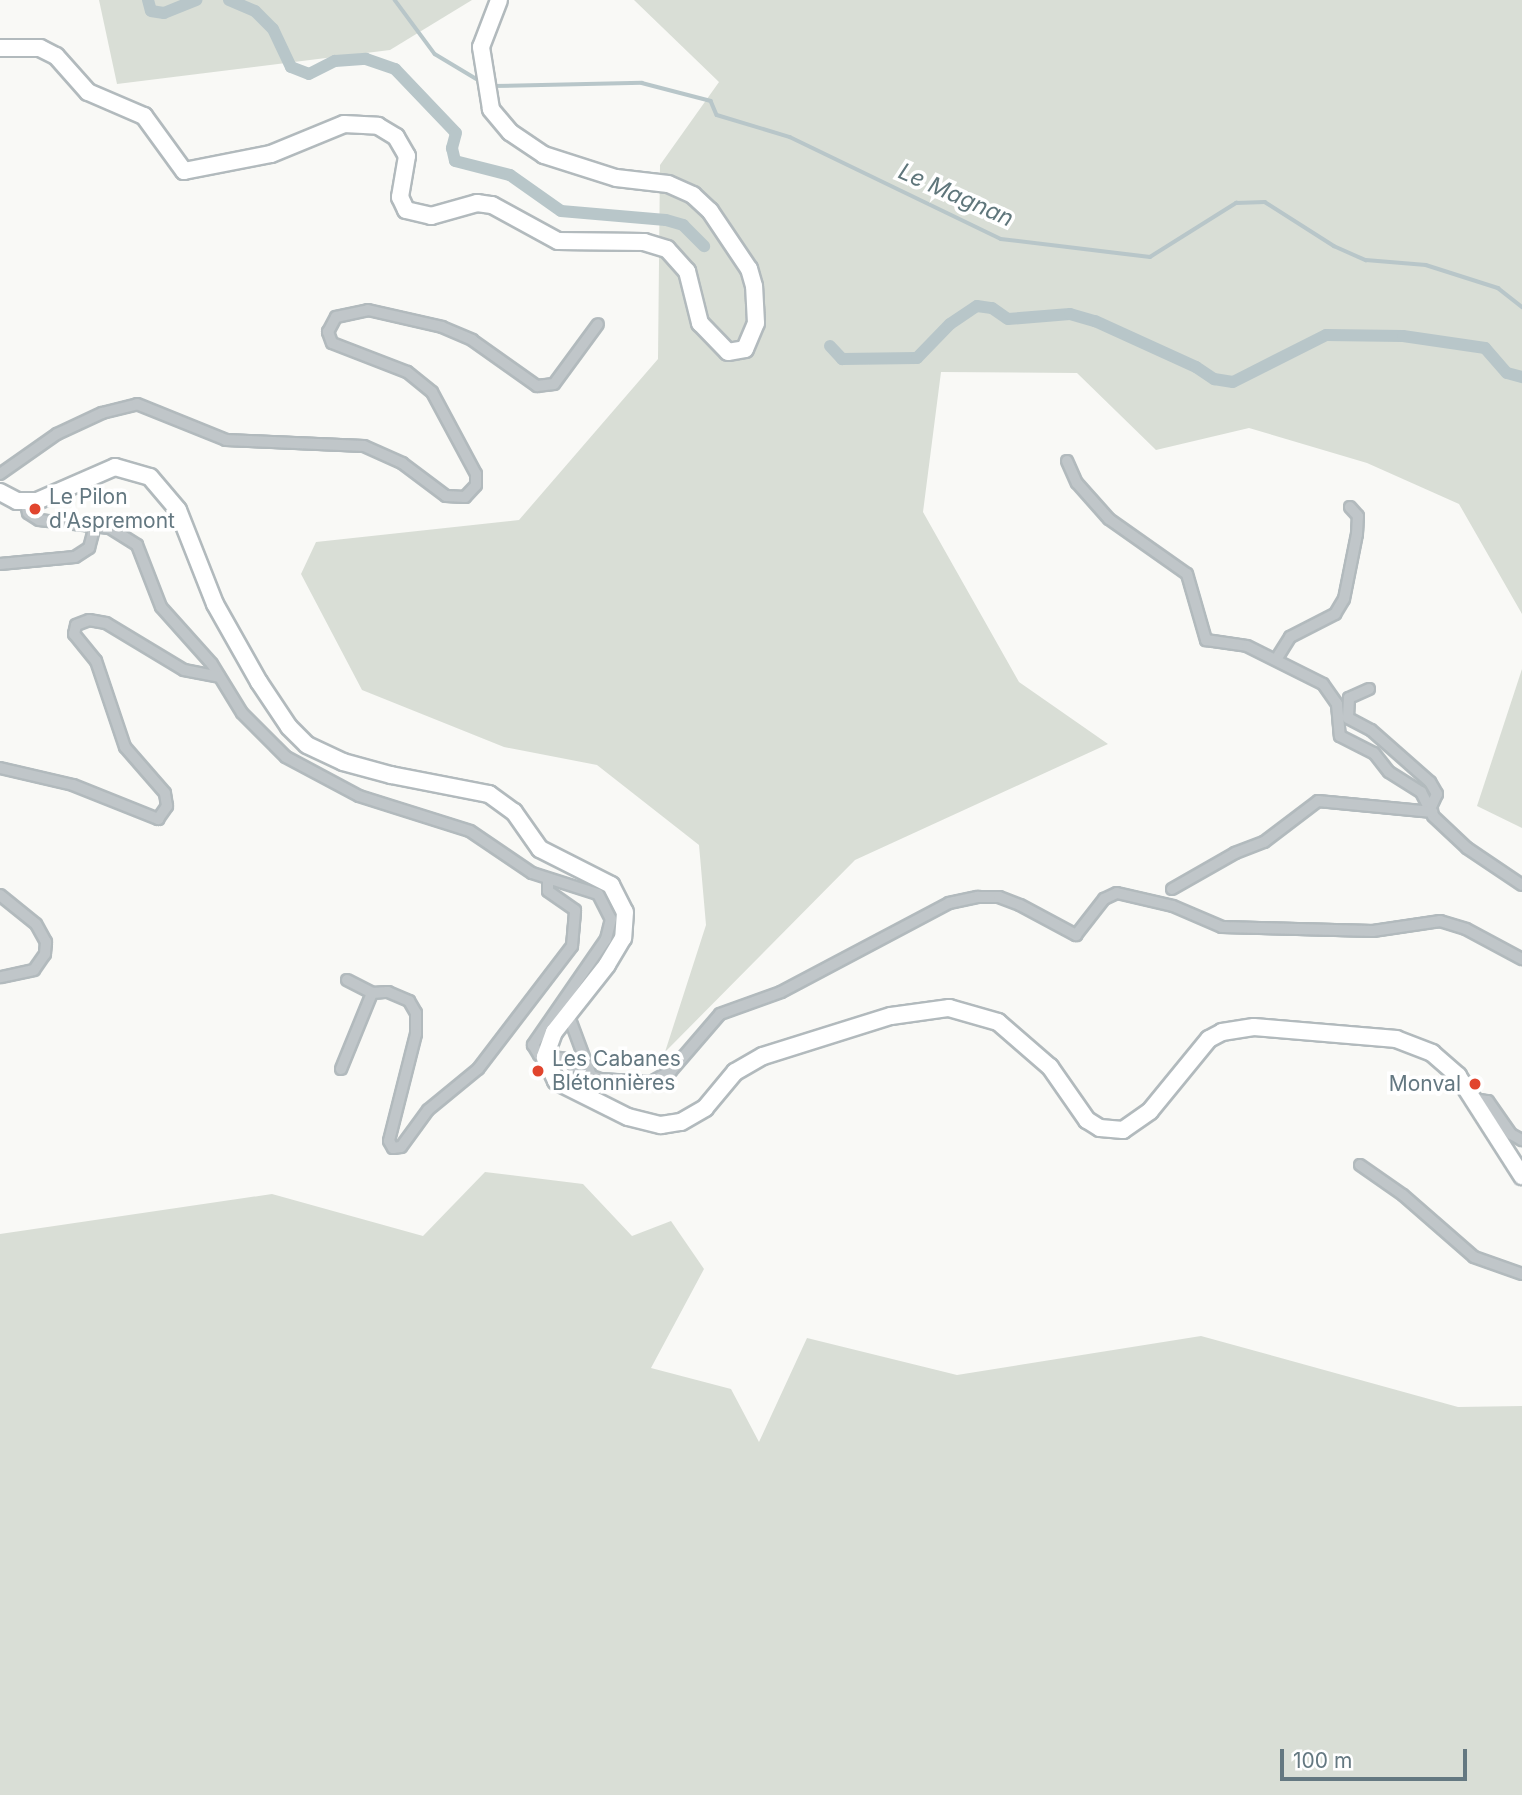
<!DOCTYPE html>
<meta charset="utf-8">
<style>
body{margin:0}
#map{position:relative;width:1522px;height:1795px;overflow:hidden;background:#f9f9f6;font-family:Inter,sans-serif}
div>[style]{position:absolute}
.green>*{inset:0;background:#d9ded6}
.stream>*{height:3.5px;margin:-1.75px;padding:0 1.75px;transform-origin:1.75px;border-radius:1.75px;background:#b8c6c9}
.canal>*{height:12px;margin:-6px;padding:0 6px;transform-origin:6px;border-radius:6px;background:#b8c6c9}
.roads{filter:drop-shadow(2px 0 #b2babd) drop-shadow(-2px 0 #b2babd) drop-shadow(0 2px #b2babd) drop-shadow(0 -2px #b2babd)}
.street>*{height:10px;margin:-5px;padding:0 5px;transform-origin:5px;border-radius:5px;background:#c0c6c9}
.secondary>*{height:16px;margin:-8px;padding:0 8px;transform-origin:8px;border-radius:8px;background:#fff}
.dots>*{width:19px;height:19px;translate:-50% -50%;box-sizing:border-box;border:4px solid #fff;border-radius:50%}
span{translate:-50% -50%;white-space:nowrap;text-align:center;line-height:1.15;-webkit-text-stroke:7px #fff;paint-order:stroke}
.poi-label{font-size:21px;color:#647881}
.left{translate:0 -50%;text-align:left}
.right{translate:-100% -50%;text-align:right}
.water-label{font-size:23px;color:#5f767b;font-style:italic}
.scale{position:absolute;left:1280px;top:1749px;width:187px;height:32px;box-sizing:border-box;border:4px solid #647881;border-top:0;padding-left:9px;font-size:21px;line-height:24px;white-space:nowrap;color:#647881;-webkit-text-stroke:5px #fff;paint-order:stroke}
</style>
<div id="map">
<div class="green">
<div style="clip-path:polygon(99px 0,472px 0,390px 50px,117px 84px)"></div>
<div style="clip-path:polygon(634px 0,1522px 0,1522px 614px,1459px 504px,1367px 463px,1249px 428px,1156px 450px,1077px 373px,941px 372px,923px 512px,1019px 682px,1108px 744px,855px 860px,665px 1052px,706px 925px,699px 845px,597px 765px,504px 747px,362px 690px,301px 574px,316px 542px,519px 520px,658px 359px,660px 165px,719px 82px)"></div>
<div style="clip-path:polygon(1522px 669px,1522px 828px,1477px 806px)"></div>
<div style="clip-path:polygon(485px 1172px,583px 1184px,632px 1236px,671px 1221px,704px 1269px,651px 1368px,731px 1389px,759px 1442px,807px 1338px,957px 1375px,1201px 1336px,1458px 1407px,1522px 1406px,1522px 1795px,0 1795px,0 1234px,272px 1194px,423px 1236px)"></div>
</div>
<div class="stream">
<div style="left:395px;top:0;width:67px;rotate:53.5deg"></div>
<div style="left:435px;top:54px;width:52px;rotate:31deg"></div>
<div style="left:493px;top:86px;width:149px;rotate:-1.2deg"></div>
<div style="left:642px;top:83px;width:71px;rotate:14.6deg"></div>
<div style="left:711px;top:101px;width:15px;rotate:67deg"></div>
<div style="left:717px;top:115px;width:76px;rotate:16.8deg"></div>
<div style="left:790px;top:137px;width:234px;rotate:25.8deg"></div>
<div style="left:1001px;top:239px;width:150px;rotate:6.9deg"></div>
<div style="left:1150px;top:257px;width:102px;rotate:-32.1deg"></div>
<div style="left:1236px;top:203px;width:29px;rotate:-2deg"></div>
<div style="left:1265px;top:202px;width:82px;rotate:32.5deg"></div>
<div style="left:1334px;top:246px;width:35px;rotate:24deg"></div>
<div style="left:1366px;top:260px;width:60px;rotate:4.8deg"></div>
<div style="left:1426px;top:265px;width:76px;rotate:17.7deg"></div>
<div style="left:1498px;top:288px;width:31px;rotate:38deg"></div>
</div>
<div class="canal">
<div style="left:148px;top:0;width:11px;rotate:75deg"></div>
<div style="left:151px;top:11px;width:13px;rotate:9deg"></div>
<div style="left:164px;top:13px;width:35px;rotate:-22deg"></div>
<div style="left:229px;top:0;width:28px;rotate:23deg"></div>
<div style="left:255px;top:11px;width:25px;rotate:45deg"></div>
<div style="left:273px;top:29px;width:42px;rotate:64.7deg"></div>
<div style="left:291px;top:67px;width:19px;rotate:21deg"></div>
<div style="left:309px;top:74px;width:29px;rotate:-27deg"></div>
<div style="left:335px;top:61px;width:31px;rotate:-4deg"></div>
<div style="left:366px;top:59px;width:31px;rotate:19deg"></div>
<div style="left:395px;top:69px;width:88px;rotate:46.4deg"></div>
<div style="left:456px;top:133px;width:16px;rotate:105deg"></div>
<div style="left:452px;top:148px;width:13px;rotate:77deg"></div>
<div style="left:455px;top:161px;width:57px;rotate:14.3deg"></div>
<div style="left:510px;top:175px;width:62px;rotate:35.2deg"></div>
<div style="left:561px;top:211px;width:105px;rotate:4.9deg"></div>
<div style="left:666px;top:220px;width:18px;rotate:16deg"></div>
<div style="left:683px;top:225px;width:30px;rotate:45deg"></div>
<div style="left:830px;top:346px;width:18px;rotate:47deg"></div>
<div style="left:842px;top:359px;width:75px;rotate:-0.8deg"></div>
<div style="left:917px;top:358px;width:47px;rotate:-45.9deg"></div>
<div style="left:950px;top:324px;width:32px;rotate:-34deg"></div>
<div style="left:977px;top:306px;width:15px;rotate:8deg"></div>
<div style="left:992px;top:308px;width:19px;rotate:35deg"></div>
<div style="left:1008px;top:319px;width:62px;rotate:-4.6deg"></div>
<div style="left:1070px;top:314px;width:26px;rotate:16deg"></div>
<div style="left:1095px;top:321px;width:111px;rotate:24.5deg"></div>
<div style="left:1196px;top:367px;width:22px;rotate:34deg"></div>
<div style="left:1214px;top:379px;width:19px;rotate:9deg"></div>
<div style="left:1233px;top:382px;width:104px;rotate:-26.8deg"></div>
<div style="left:1326px;top:335px;width:77px;rotate:0.7deg"></div>
<div style="left:1403px;top:336px;width:83px;rotate:8.3deg"></div>
<div style="left:1485px;top:348px;width:33px;rotate:49deg"></div>
<div style="left:1507px;top:373px;width:16px;rotate:15deg"></div>
</div>
<div class="roads">
<div class="street">
<div style="left:1067px;top:461px;width:24px;rotate:66deg"></div>
<div style="left:1077px;top:483px;width:48px;rotate:48.4deg"></div>
<div style="left:1109px;top:519px;width:95px;rotate:35.2deg"></div>
<div style="left:1187px;top:574px;width:69px;rotate:73.9deg"></div>
<div style="left:1206px;top:640px;width:41px;rotate:8.3deg"></div>
<div style="left:1247px;top:646px;width:85px;rotate:26.6deg"></div>
<div style="left:1323px;top:684px;width:24px;rotate:55deg"></div>
<div style="left:1337px;top:704px;width:32px;rotate:85deg"></div>
<div style="left:1340px;top:736px;width:38px;rotate:27deg"></div>
<div style="left:1374px;top:753px;width:24px;rotate:52deg"></div>
<div style="left:1389px;top:772px;width:38px;rotate:32deg"></div>
<div style="left:1421px;top:792px;width:27px;rotate:63deg"></div>
<div style="left:1433px;top:816px;width:47px;rotate:43.3deg"></div>
<div style="left:1467px;top:848px;width:66px;rotate:33.9deg"></div>
<div style="left:0;top:474px;width:70px;rotate:-35.1deg"></div>
<div style="left:57px;top:434px;width:50px;rotate:-25deg"></div>
<div style="left:102px;top:413px;width:36px;rotate:-14deg"></div>
<div style="left:137px;top:404px;width:96px;rotate:22deg"></div>
<div style="left:226px;top:440px;width:138px;rotate:2.5deg"></div>
<div style="left:364px;top:446px;width:42px;rotate:24.1deg"></div>
<div style="left:402px;top:463px;width:55px;rotate:36.9deg"></div>
<div style="left:446px;top:496px;width:19px;rotate:3deg"></div>
<div style="left:465px;top:497px;width:16px;rotate:-47deg"></div>
<div style="left:476px;top:485px;width:11px;rotate:-90deg"></div>
<div style="left:476px;top:474px;width:93px;rotate:-118.2deg"></div>
<div style="left:432px;top:392px;width:32px;rotate:-141deg"></div>
<div style="left:407px;top:372px;width:80px;rotate:-158.9deg"></div>
<div style="left:332px;top:343px;width:12px;rotate:-110deg"></div>
<div style="left:328px;top:332px;width:17px;rotate:-62deg"></div>
<div style="left:336px;top:317px;width:33px;rotate:-12deg"></div>
<div style="left:368px;top:310px;width:76px;rotate:12.9deg"></div>
<div style="left:442px;top:327px;width:33px;rotate:23deg"></div>
<div style="left:472px;top:340px;width:80px;rotate:35.3deg"></div>
<div style="left:537px;top:386px;width:17px;rotate:-7deg"></div>
<div style="left:554px;top:384px;width:74px;rotate:-53.7deg"></div>
<div style="left:26px;top:503px;width:10px;rotate:79deg"></div>
<div style="left:28px;top:513px;width:13px;rotate:32deg"></div>
<div style="left:39px;top:520px;width:71px;rotate:6.4deg"></div>
<div style="left:110px;top:528px;width:32px;rotate:32deg"></div>
<div style="left:137px;top:545px;width:66px;rotate:68.8deg"></div>
<div style="left:161px;top:607px;width:76px;rotate:48.2deg"></div>
<div style="left:212px;top:664px;width:57px;rotate:58.5deg"></div>
<div style="left:242px;top:713px;width:62px;rotate:45deg"></div>
<div style="left:286px;top:757px;width:83px;rotate:28.1deg"></div>
<div style="left:359px;top:796px;width:116px;rotate:17.5deg"></div>
<div style="left:470px;top:831px;width:75px;rotate:34.1deg"></div>
<div style="left:532px;top:873px;width:69px;rotate:17.7deg"></div>
<div style="left:598px;top:894px;width:28px;rotate:63deg"></div>
<div style="left:611px;top:919px;width:21px;rotate:104deg"></div>
<div style="left:606px;top:939px;width:129px;rotate:124.6deg"></div>
<div style="left:533px;top:1045px;width:12px;rotate:59deg"></div>
<div style="left:539px;top:1055px;width:28px;rotate:8deg"></div>
<div style="left:567px;top:1059px;width:21px;rotate:41deg"></div>
<div style="left:583px;top:1073px;width:18px;rotate:19deg"></div>
<div style="left:600px;top:1079px;width:51px;rotate:3.4deg"></div>
<div style="left:651px;top:1082px;width:23px;rotate:-29deg"></div>
<div style="left:671px;top:1071px;width:75px;rotate:-49.3deg"></div>
<div style="left:720px;top:1014px;width:65px;rotate:-19.8deg"></div>
<div style="left:781px;top:992px;width:190px;rotate:-27.9deg"></div>
<div style="left:949px;top:903px;width:30px;rotate:-12deg"></div>
<div style="left:978px;top:897px;width:21px"></div>
<div style="left:999px;top:897px;width:22px;rotate:21deg"></div>
<div style="left:1020px;top:905px;width:64px;rotate:28.2deg"></div>
<div style="left:1076px;top:935px;width:46px;rotate:-52.1deg"></div>
<div style="left:1104px;top:899px;width:14px;rotate:-25deg"></div>
<div style="left:1117px;top:893px;width:57px;rotate:13.1deg"></div>
<div style="left:1173px;top:906px;width:53px;rotate:23.2deg"></div>
<div style="left:1222px;top:927px;width:151px;rotate:1.5deg"></div>
<div style="left:1373px;top:931px;width:68px;rotate:-8.5deg"></div>
<div style="left:1440px;top:921px;width:27px;rotate:17deg"></div>
<div style="left:1466px;top:929px;width:64px;rotate:28.2deg"></div>
<div style="left:0;top:564px;width:75px;rotate:-5.3deg"></div>
<div style="left:75px;top:557px;width:17px;rotate:-33deg"></div>
<div style="left:89px;top:548px;width:23px;rotate:-75deg"></div>
<div style="left:1277px;top:658px;width:25px;rotate:-58deg"></div>
<div style="left:1290px;top:637px;width:51px;rotate:-27.1deg"></div>
<div style="left:1335px;top:614px;width:17px;rotate:-59deg"></div>
<div style="left:1344px;top:599px;width:66px;rotate:-78.7deg"></div>
<div style="left:1357px;top:534px;width:18px;rotate:-87deg"></div>
<div style="left:1358px;top:516px;width:12px;rotate:-132deg"></div>
<div style="left:1369px;top:689px;width:22px;rotate:156deg"></div>
<div style="left:1349px;top:698px;width:20px;rotate:93deg"></div>
<div style="left:1348px;top:718px;width:26px;rotate:28deg"></div>
<div style="left:1371px;top:730px;width:79px;rotate:41.4deg"></div>
<div style="left:1430px;top:782px;width:14px;rotate:60deg"></div>
<div style="left:1437px;top:794px;width:14px;rotate:115deg"></div>
<div style="left:0;top:768px;width:75px;rotate:13.1deg"></div>
<div style="left:73px;top:785px;width:92px;rotate:21.8deg"></div>
<div style="left:158px;top:819px;width:16px;rotate:-55deg"></div>
<div style="left:167px;top:806px;width:13px;rotate:-99deg"></div>
<div style="left:165px;top:793px;width:61px;rotate:-131deg"></div>
<div style="left:125px;top:747px;width:91px;rotate:-108.6deg"></div>
<div style="left:96px;top:661px;width:35px;rotate:-129deg"></div>
<div style="left:74px;top:634px;width:9px;rotate:-77deg"></div>
<div style="left:76px;top:625px;width:14px;rotate:-21deg"></div>
<div style="left:89px;top:620px;width:17px;rotate:10deg"></div>
<div style="left:106px;top:623px;width:91px;rotate:31.1deg"></div>
<div style="left:184px;top:670px;width:36px;rotate:11deg"></div>
<div style="left:1172px;top:889px;width:73px;rotate:-29.7deg"></div>
<div style="left:1235px;top:853px;width:31px;rotate:-21deg"></div>
<div style="left:1264px;top:842px;width:68px;rotate:-37.2deg"></div>
<div style="left:1318px;top:801px;width:115px;rotate:5.5deg"></div>
<div style="left:0;top:895px;width:46px;rotate:38.9deg"></div>
<div style="left:36px;top:924px;width:21px;rotate:61deg"></div>
<div style="left:46px;top:942px;width:12px;rotate:95deg"></div>
<div style="left:45px;top:954px;width:19px;rotate:125deg"></div>
<div style="left:34px;top:970px;width:35px;rotate:168deg"></div>
<div style="left:347px;top:980px;width:28px;rotate:27deg"></div>
<div style="left:568px;top:1014px;width:66px;rotate:69.6deg"></div>
<div style="left:341px;top:1069px;width:82px;rotate:-67.8deg"></div>
<div style="left:372px;top:993px;width:16px;rotate:-4deg"></div>
<div style="left:388px;top:992px;width:23px;rotate:23deg"></div>
<div style="left:409px;top:1001px;width:14px;rotate:60deg"></div>
<div style="left:416px;top:1013px;width:21px;rotate:90deg"></div>
<div style="left:416px;top:1034px;width:110px;rotate:104.2deg"></div>
<div style="left:389px;top:1141px;width:8px;rotate:60deg"></div>
<div style="left:393px;top:1148px;width:8px;rotate:-7deg"></div>
<div style="left:401px;top:1147px;width:46px;rotate:-53.9deg"></div>
<div style="left:428px;top:1110px;width:65px;rotate:-39.4deg"></div>
<div style="left:478px;top:1069px;width:155px;rotate:-52.6deg"></div>
<div style="left:572px;top:946px;width:36px;rotate:-85deg"></div>
<div style="left:575px;top:910px;width:33px;rotate:-145deg"></div>
<div style="left:548px;top:891px;width:12px;rotate:-90deg"></div>
<div style="left:1473px;top:1099px;width:15px;rotate:8deg"></div>
<div style="left:1488px;top:1101px;width:40px;rotate:55.1deg"></div>
<div style="left:1511px;top:1134px;width:13px;rotate:29deg"></div>
<div style="left:1360px;top:1165px;width:52px;rotate:34.9deg"></div>
<div style="left:1403px;top:1195px;width:94px;rotate:41.1deg"></div>
<div style="left:1474px;top:1257px;width:51px;rotate:19.5deg"></div>
</div>
<div class="secondary">
<div style="left:0;top:48px;width:40px"></div>
<div style="left:40px;top:48px;width:18px;rotate:27deg"></div>
<div style="left:56px;top:56px;width:48px;rotate:48.4deg"></div>
<div style="left:88px;top:92px;width:61px;rotate:23.2deg"></div>
<div style="left:144px;top:116px;width:68px;rotate:54deg"></div>
<div style="left:184px;top:171px;width:89px;rotate:-11.1deg"></div>
<div style="left:271px;top:154px;width:79px;rotate:-22.3deg"></div>
<div style="left:344px;top:124px;width:34px;rotate:3deg"></div>
<div style="left:378px;top:126px;width:21px;rotate:31deg"></div>
<div style="left:396px;top:137px;width:22px;rotate:60deg"></div>
<div style="left:407px;top:156px;width:42px;rotate:99.7deg"></div>
<div style="left:400px;top:197px;width:14px;rotate:65deg"></div>
<div style="left:406px;top:210px;width:26px;rotate:13deg"></div>
<div style="left:431px;top:216px;width:48px;rotate:-15.8deg"></div>
<div style="left:477px;top:203px;width:15px;rotate:8deg"></div>
<div style="left:492px;top:205px;width:75px;rotate:28.6deg"></div>
<div style="left:558px;top:241px;width:86px;rotate:0.7deg"></div>
<div style="left:644px;top:242px;width:24px;rotate:17deg"></div>
<div style="left:667px;top:249px;width:30px;rotate:48deg"></div>
<div style="left:687px;top:271px;width:54px;rotate:76deg"></div>
<div style="left:700px;top:323px;width:40px;rotate:46deg"></div>
<div style="left:728px;top:352px;width:17px;rotate:-10deg"></div>
<div style="left:745px;top:349px;width:28px;rotate:-67deg"></div>
<div style="left:756px;top:323px;width:37px;rotate:-93deg"></div>
<div style="left:754px;top:286px;width:18px;rotate:-106deg"></div>
<div style="left:749px;top:269px;width:70px;rotate:-123.9deg"></div>
<div style="left:710px;top:211px;width:23px;rotate:-137deg"></div>
<div style="left:693px;top:195px;width:27px;rotate:-156deg"></div>
<div style="left:668px;top:184px;width:52px;rotate:-173.4deg"></div>
<div style="left:616px;top:178px;width:76px;rotate:-162.3deg"></div>
<div style="left:544px;top:155px;width:41px;rotate:-145.9deg"></div>
<div style="left:510px;top:132px;width:30px;rotate:-130deg"></div>
<div style="left:491px;top:109px;width:63px;rotate:-99.2deg"></div>
<div style="left:481px;top:47px;width:50px;rotate:-69deg"></div>
<div style="left:0;top:492px;width:19px;rotate:28deg"></div>
<div style="left:17px;top:501px;width:20px"></div>
<div style="left:37px;top:501px;width:85px;rotate:-23.6deg"></div>
<div style="left:115px;top:467px;width:36px;rotate:16deg"></div>
<div style="left:150px;top:477px;width:43px;rotate:49.7deg"></div>
<div style="left:178px;top:510px;width:101px;rotate:68.5deg"></div>
<div style="left:215px;top:604px;width:90px;rotate:60.6deg"></div>
<div style="left:259px;top:682px;width:54px;rotate:56.3deg"></div>
<div style="left:289px;top:727px;width:25px;rotate:45deg"></div>
<div style="left:307px;top:745px;width:40px;rotate:25deg"></div>
<div style="left:343px;top:762px;width:50px;rotate:15.2deg"></div>
<div style="left:391px;top:775px;width:100px;rotate:11deg"></div>
<div style="left:489px;top:794px;width:31px;rotate:36deg"></div>
<div style="left:514px;top:812px;width:45px;rotate:54.9deg"></div>
<div style="left:540px;top:849px;width:80px;rotate:26.9deg"></div>
<div style="left:611px;top:885px;width:30px;rotate:63deg"></div>
<div style="left:625px;top:912px;width:26px;rotate:94deg"></div>
<div style="left:623px;top:938px;width:31px;rotate:121deg"></div>
<div style="left:607px;top:965px;width:85px;rotate:128.3deg"></div>
<div style="left:554px;top:1032px;width:27px;rotate:110deg"></div>
<div style="left:545px;top:1057px;width:26px;rotate:65deg"></div>
<div style="left:556px;top:1081px;width:80px;rotate:26.6deg"></div>
<div style="left:628px;top:1117px;width:34px;rotate:14deg"></div>
<div style="left:661px;top:1125px;width:20px;rotate:-9deg"></div>
<div style="left:681px;top:1122px;width:28px;rotate:-30deg"></div>
<div style="left:705px;top:1108px;width:47px;rotate:-50.2deg"></div>
<div style="left:735px;top:1072px;width:32px;rotate:-30deg"></div>
<div style="left:763px;top:1056px;width:134px;rotate:-17.4deg"></div>
<div style="left:891px;top:1016px;width:59px;rotate:-7.9deg"></div>
<div style="left:949px;top:1008px;width:51px;rotate:15.9deg"></div>
<div style="left:998px;top:1022px;width:69px;rotate:40.9deg"></div>
<div style="left:1050px;top:1067px;width:65px;rotate:55.1deg"></div>
<div style="left:1087px;top:1120px;width:15px;rotate:32deg"></div>
<div style="left:1100px;top:1128px;width:23px;rotate:5deg"></div>
<div style="left:1123px;top:1130px;width:33px;rotate:-35deg"></div>
<div style="left:1150px;top:1111px;width:93px;rotate:-50.7deg"></div>
<div style="left:1209px;top:1039px;width:15px;rotate:-28deg"></div>
<div style="left:1222px;top:1032px;width:32px;rotate:-9deg"></div>
<div style="left:1254px;top:1027px;width:143px;rotate:4.8deg"></div>
<div style="left:1396px;top:1039px;width:39px;rotate:21deg"></div>
<div style="left:1432px;top:1053px;width:35px;rotate:41deg"></div>
<div style="left:1458px;top:1076px;width:119px;rotate:57.4deg"></div>
</div>
</div>
<div class="dots">
<div style="left:35px;top:509px;background:#e1452e"></div>
<div style="left:538px;top:1071px;background:#e1452e"></div>
<div style="left:1475px;top:1084px;background:#e1452e"></div>
</div>
<div class="poi-label">
<span class="left" style="left:49px;top:509px">Le Pilon<br>d'Aspremont</span>
<span class="left" style="left:552px;top:1071px">Les Cabanes<br>Blétonnières</span>
<span class="right" style="left:1461px;top:1084px">Monval</span>
</div>
<div class="water-label">
<span style="left:956px;top:195px;rotate:24deg">Le Magnan</span>
</div>
<div class="scale">100 m</div>
</div>
